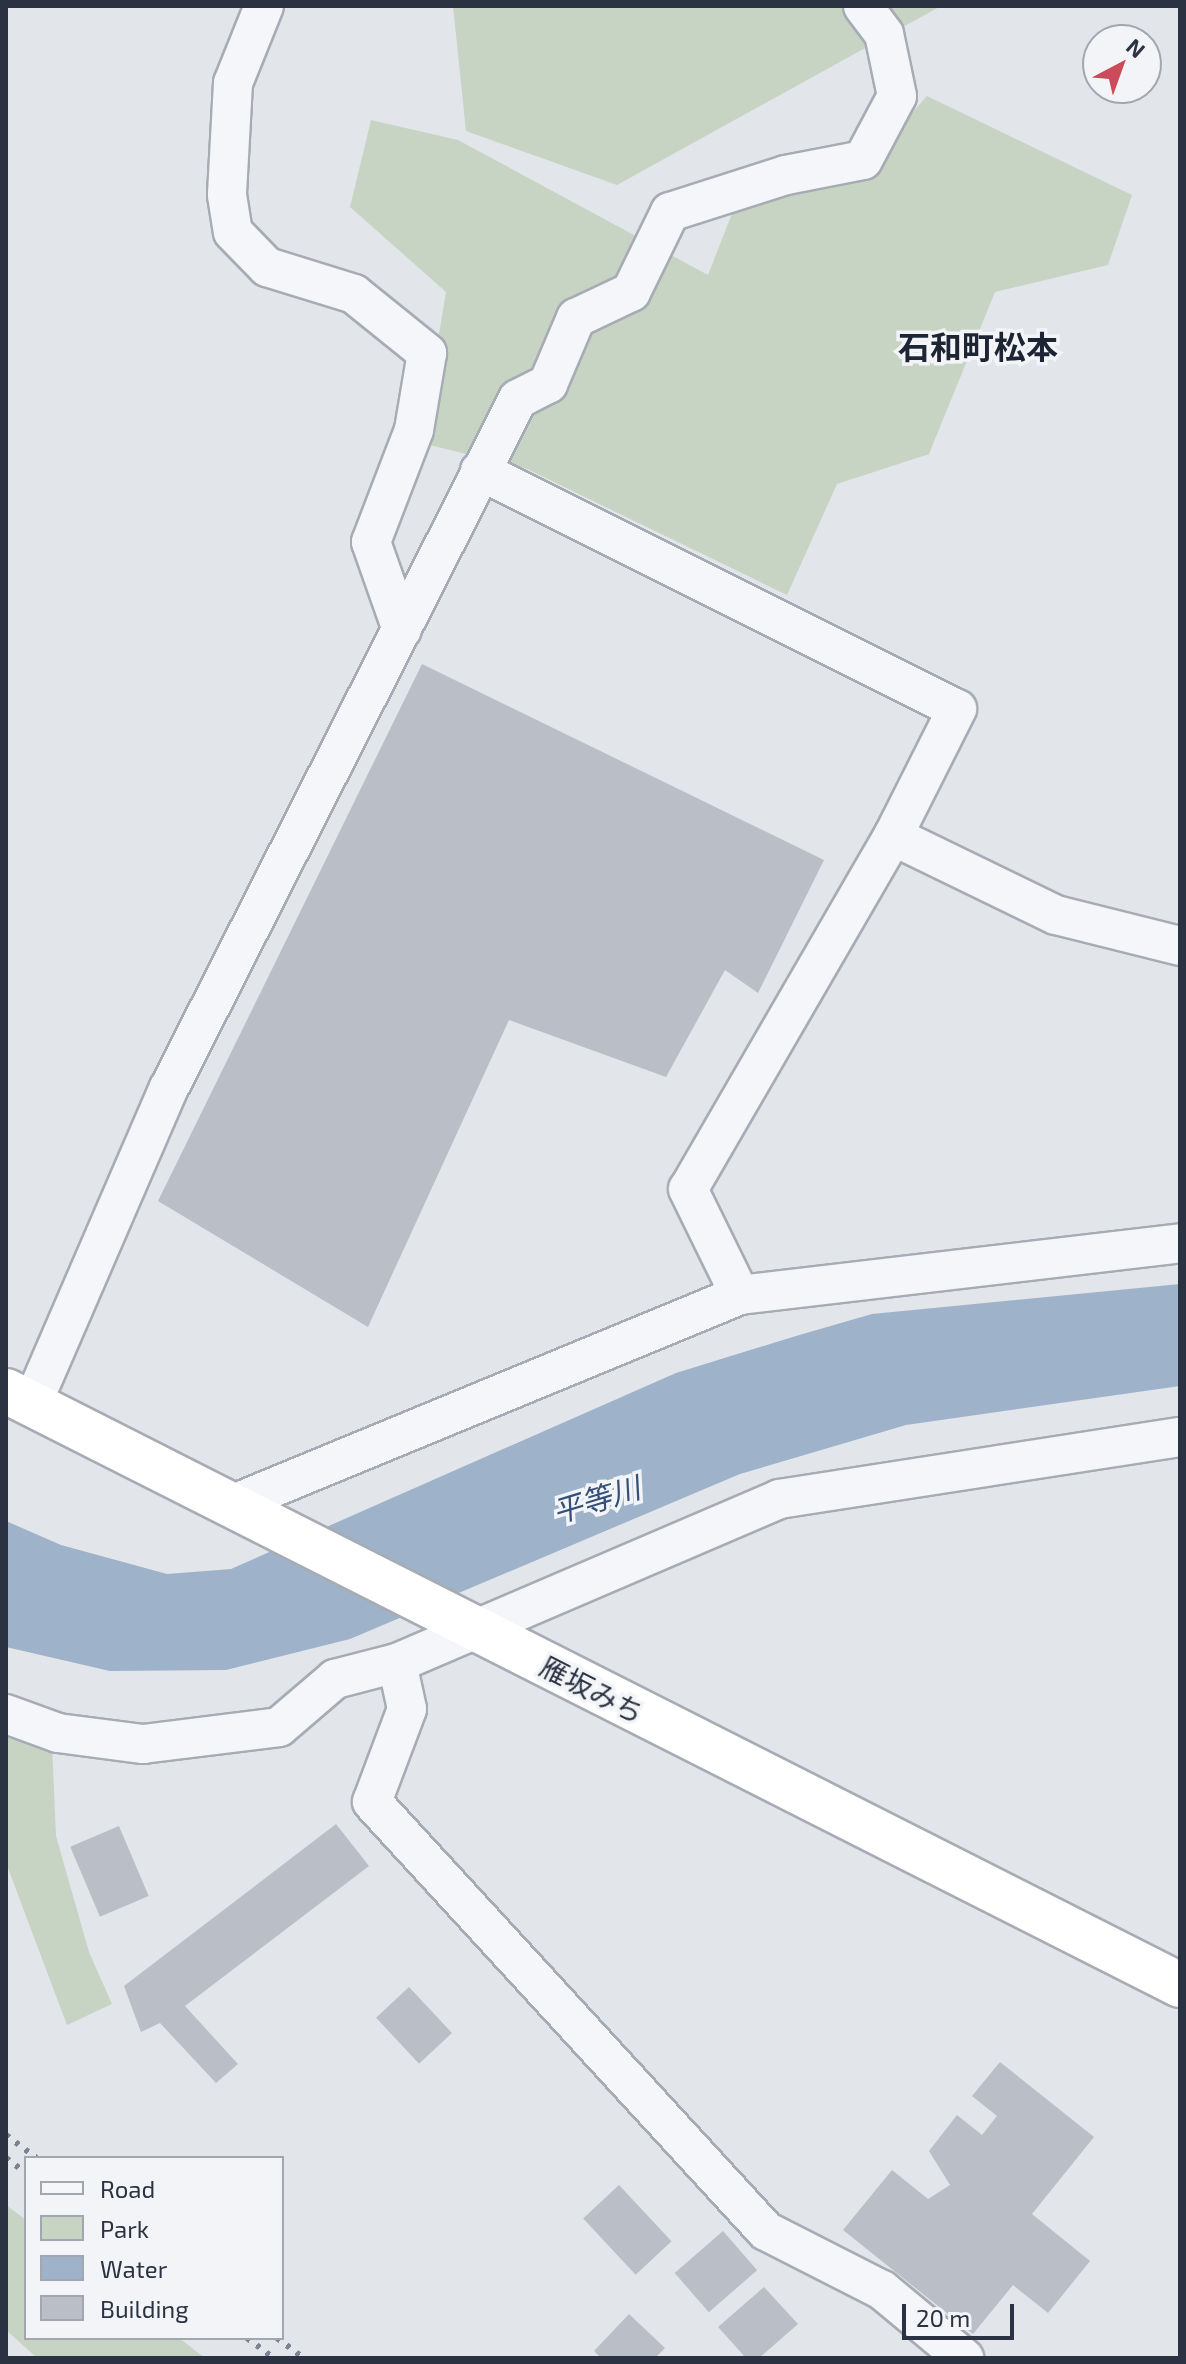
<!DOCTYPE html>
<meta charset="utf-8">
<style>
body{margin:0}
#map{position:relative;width:1186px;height:2364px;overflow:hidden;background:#e2e5ea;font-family:"Exo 2","Noto Sans JP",sans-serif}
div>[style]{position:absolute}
.green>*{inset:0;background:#c7d4c4}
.water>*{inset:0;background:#9eb2ca}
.building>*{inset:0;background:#babec7;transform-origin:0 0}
.roads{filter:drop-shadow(2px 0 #a7acb4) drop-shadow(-2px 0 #a7acb4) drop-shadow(0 2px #a7acb4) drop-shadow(0 -2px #a7acb4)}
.minor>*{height:38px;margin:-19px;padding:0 19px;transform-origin:19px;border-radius:19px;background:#f5f6f9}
.highway>*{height:44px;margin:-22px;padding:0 22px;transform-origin:22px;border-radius:22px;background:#fff}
.rail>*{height:6px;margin-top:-3px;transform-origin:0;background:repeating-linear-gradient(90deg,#7c8494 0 4px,transparent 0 12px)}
span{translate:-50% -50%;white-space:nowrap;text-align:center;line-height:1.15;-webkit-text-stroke:7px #f2f4f8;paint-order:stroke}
.street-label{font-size:28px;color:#2b3342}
.water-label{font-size:30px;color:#355076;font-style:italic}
.quarter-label{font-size:32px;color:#1d2433;font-weight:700}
.frame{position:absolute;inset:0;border:8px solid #2b3342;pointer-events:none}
.legend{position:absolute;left:24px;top:2156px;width:260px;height:184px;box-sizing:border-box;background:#f2f4f8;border:2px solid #a2a7af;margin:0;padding:10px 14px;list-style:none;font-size:24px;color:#2b3342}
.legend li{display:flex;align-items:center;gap:16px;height:40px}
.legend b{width:40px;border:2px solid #a2a7af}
.north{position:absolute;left:1082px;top:24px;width:80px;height:80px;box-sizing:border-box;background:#f2f4f8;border:2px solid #a2a7af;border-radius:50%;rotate:41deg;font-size:22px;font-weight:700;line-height:32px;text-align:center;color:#2b3342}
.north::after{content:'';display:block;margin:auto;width:28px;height:36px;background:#cc4b5b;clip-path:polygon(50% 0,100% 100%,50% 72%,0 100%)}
.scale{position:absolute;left:902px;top:2304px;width:112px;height:36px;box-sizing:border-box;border:4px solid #2b3342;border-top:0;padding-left:10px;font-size:24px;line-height:28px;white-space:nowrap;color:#2b3342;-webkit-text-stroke:6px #f2f4f8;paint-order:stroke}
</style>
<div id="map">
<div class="green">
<div style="clip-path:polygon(453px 6px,941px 6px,617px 185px,466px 131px)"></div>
<div style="clip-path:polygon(927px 96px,1132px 195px,1108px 265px,995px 292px,929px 454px,837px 484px,787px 595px,525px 468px,421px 443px,446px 292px,350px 207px,371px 120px,458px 140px,708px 275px,735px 206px,852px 182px)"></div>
<div style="clip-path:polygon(6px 1727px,52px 1745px,56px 1836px,89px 1952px,112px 2004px,67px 2025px,6px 1863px)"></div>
<div style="clip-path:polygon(6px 2205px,26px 2220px,26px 2338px,179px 2338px,205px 2358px,37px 2358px,6px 2330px)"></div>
</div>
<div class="water">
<div style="clip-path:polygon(1180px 1284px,1180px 1386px,906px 1425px,740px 1474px,350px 1639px,226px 1670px,110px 1671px,6px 1647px,6px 1521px,61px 1545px,167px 1574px,231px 1569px,676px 1373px,796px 1336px,872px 1314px)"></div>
</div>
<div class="building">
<div style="clip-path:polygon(422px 664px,824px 860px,758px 993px,725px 970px,666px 1077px,509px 1020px,368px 1327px,158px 1201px)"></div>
<div style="clip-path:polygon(336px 1824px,369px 1866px,185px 2006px,238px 2064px,216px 2083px,160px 2023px,141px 2032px,124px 1986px)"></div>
<div style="left:119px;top:1826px;width:76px;height:53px;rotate:67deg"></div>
<div style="left:409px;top:1987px;width:63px;height:45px;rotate:47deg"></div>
<div style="clip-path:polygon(1000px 2062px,1094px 2137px,1032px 2214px,1090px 2261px,1048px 2313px,1013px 2285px,973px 2334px,843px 2230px,892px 2170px,928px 2199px,950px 2185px,929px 2151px,957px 2115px,982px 2135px,997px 2116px,972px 2096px)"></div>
<div style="left:619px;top:2185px;width:77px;height:49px;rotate:47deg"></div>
<div style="left:723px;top:2231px;width:52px;height:64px;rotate:49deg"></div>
<div style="clip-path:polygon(764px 2287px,798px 2324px,759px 2358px,746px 2358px,718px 2327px)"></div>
<div style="clip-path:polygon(629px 2314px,665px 2348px,655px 2358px,601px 2358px,594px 2351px)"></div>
</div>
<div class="roads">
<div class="minor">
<div style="left:264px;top:6px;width:83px;rotate:111.9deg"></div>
<div style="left:233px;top:83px;width:112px;rotate:93.1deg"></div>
<div style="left:227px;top:195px;width:37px;rotate:81deg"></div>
<div style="left:233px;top:232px;width:49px;rotate:45.8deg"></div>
<div style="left:267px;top:267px;width:91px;rotate:17.2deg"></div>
<div style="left:354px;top:294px;width:94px;rotate:38.9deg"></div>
<div style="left:427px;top:353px;width:78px;rotate:99.6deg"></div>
<div style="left:414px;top:430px;width:120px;rotate:111deg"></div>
<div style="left:371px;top:542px;width:93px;rotate:70.6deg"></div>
<div style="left:480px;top:471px;width:533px;rotate:26.52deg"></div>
<div style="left:957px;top:709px;width:142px;rotate:116.7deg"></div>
<div style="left:893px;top:836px;width:408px;rotate:120.1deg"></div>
<div style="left:688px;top:1189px;width:118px;rotate:63.9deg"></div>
<div style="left:893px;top:836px;width:181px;rotate:25.9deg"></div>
<div style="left:1056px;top:915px;width:128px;rotate:14deg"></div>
<div style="left:32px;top:1404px;width:344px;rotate:-66.6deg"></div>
<div style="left:169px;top:1088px;width:772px;rotate:-63.14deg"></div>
<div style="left:518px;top:399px;width:34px;rotate:-27deg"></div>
<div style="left:548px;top:384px;width:72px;rotate:-67deg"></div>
<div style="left:576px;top:318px;width:61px;rotate:-25.3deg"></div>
<div style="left:631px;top:292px;width:89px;rotate:-64deg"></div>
<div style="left:670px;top:212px;width:122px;rotate:-17.7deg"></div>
<div style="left:786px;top:175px;width:78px;rotate:-11deg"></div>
<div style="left:863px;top:160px;width:72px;rotate:-62deg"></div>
<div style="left:897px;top:96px;width:63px;rotate:-101.8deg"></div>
<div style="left:884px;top:34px;width:35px;rotate:-127deg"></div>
<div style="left:231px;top:1505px;width:551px;rotate:-22.42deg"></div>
<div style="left:740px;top:1295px;width:443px;rotate:-6.7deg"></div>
<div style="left:397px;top:1663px;width:47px;rotate:77.7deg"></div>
<div style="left:407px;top:1709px;width:99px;rotate:110.6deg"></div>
<div style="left:372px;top:1802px;width:582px;rotate:47.44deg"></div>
<div style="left:766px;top:2231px;width:130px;rotate:27deg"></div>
<div style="left:882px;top:2290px;width:107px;rotate:39.7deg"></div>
<div style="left:6px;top:1714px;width:55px;rotate:20.1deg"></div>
<div style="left:58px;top:1733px;width:86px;rotate:7.4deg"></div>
<div style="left:143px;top:1744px;width:137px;rotate:-7.1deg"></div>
<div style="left:279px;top:1727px;width:74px;rotate:-40.6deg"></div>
<div style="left:335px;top:1679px;width:64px;rotate:-14.5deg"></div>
<div style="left:397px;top:1663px;width:416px;rotate:-23.2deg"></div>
<div style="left:779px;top:1499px;width:406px;rotate:-8.8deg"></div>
</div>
<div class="highway">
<div style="left:6px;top:1391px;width:1316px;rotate:26.84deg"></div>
</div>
</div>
<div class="rail">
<div style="left:6px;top:2135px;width:38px;rotate:37deg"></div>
<div style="left:6px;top:2158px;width:25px;rotate:37deg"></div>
<div style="left:247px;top:2338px;width:34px;rotate:37deg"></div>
<div style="left:277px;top:2338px;width:34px;rotate:37deg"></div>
</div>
<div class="street-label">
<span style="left:592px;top:1689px;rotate:27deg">雁坂みち</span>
</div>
<div class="water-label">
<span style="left:596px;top:1499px;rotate:-17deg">平等川</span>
</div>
<div class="quarter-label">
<span style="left:978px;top:346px">石和町松本</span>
</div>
<div class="frame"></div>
<ul class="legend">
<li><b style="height:10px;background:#f5f6f9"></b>Road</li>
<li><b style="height:22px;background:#c7d4c4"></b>Park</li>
<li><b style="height:22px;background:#9eb2ca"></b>Water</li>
<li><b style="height:22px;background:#babec7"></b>Building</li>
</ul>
<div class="north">N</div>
<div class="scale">20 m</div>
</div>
